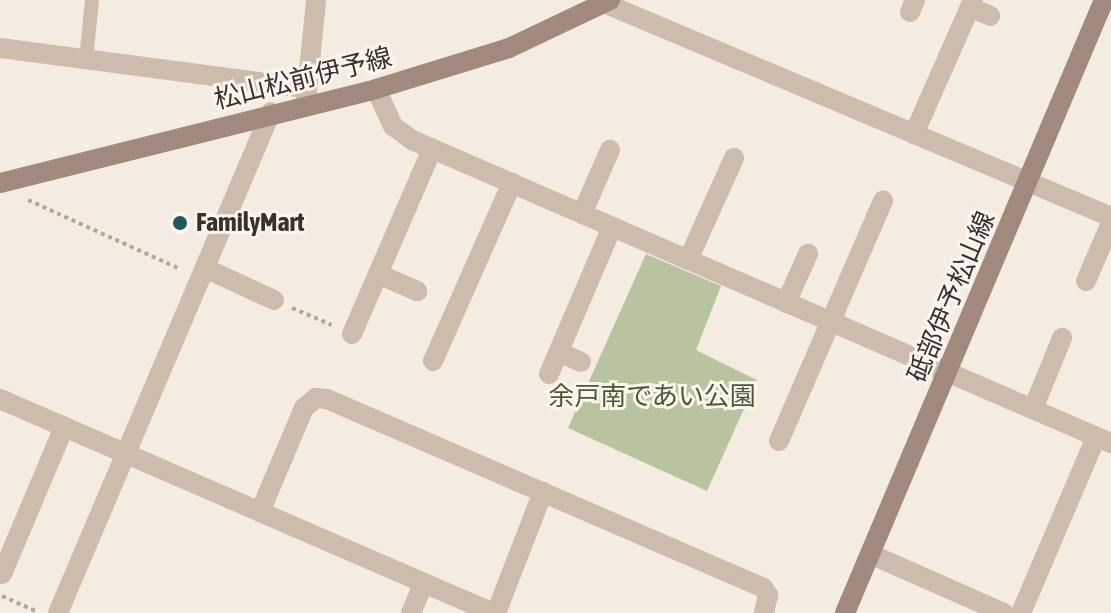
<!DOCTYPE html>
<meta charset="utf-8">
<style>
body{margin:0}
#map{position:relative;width:1111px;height:613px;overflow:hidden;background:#f4ebe1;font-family:"Asap Condensed","Noto Sans JP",sans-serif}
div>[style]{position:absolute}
.green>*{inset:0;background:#b8c4a0}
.path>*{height:4px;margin-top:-2px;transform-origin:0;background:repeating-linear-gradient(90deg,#b9a596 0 4px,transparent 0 8px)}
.lane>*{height:14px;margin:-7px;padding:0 7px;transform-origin:7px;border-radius:7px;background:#cdbbac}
.street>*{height:20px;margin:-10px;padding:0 10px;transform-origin:10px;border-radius:10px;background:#cdbbac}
.secondary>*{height:20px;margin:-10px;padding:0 10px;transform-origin:10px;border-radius:10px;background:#a18a7d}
.dots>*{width:22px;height:22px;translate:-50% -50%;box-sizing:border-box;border:4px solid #fbf5ee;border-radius:50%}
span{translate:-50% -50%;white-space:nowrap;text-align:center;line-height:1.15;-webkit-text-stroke:6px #fbf5ee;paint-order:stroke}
.street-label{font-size:26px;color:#3b302b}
.poi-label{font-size:26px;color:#3b302b;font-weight:700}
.left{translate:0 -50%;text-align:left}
.park-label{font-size:26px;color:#4a5a2e}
</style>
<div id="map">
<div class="green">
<div style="clip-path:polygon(646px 254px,721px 286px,696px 350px,757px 380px,707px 491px,568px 428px)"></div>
</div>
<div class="path">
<div style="left:28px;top:200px;width:167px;rotate:24.4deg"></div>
<div style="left:292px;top:308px;width:43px;rotate:23deg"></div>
<div style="left:2px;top:596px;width:39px;rotate:24deg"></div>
</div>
<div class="lane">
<div style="left:86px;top:60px;width:60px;rotate:-84.3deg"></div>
</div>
<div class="street">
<div style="left:604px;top:3px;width:550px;rotate:22.88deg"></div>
<div style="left:970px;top:7px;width:22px;rotate:24deg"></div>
<div style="left:910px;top:12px;width:13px;rotate:-67deg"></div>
<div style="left:0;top:48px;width:307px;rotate:7.5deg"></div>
<div style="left:376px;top:89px;width:41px;rotate:65.3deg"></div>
<div style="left:393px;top:126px;width:24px;rotate:36deg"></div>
<div style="left:412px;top:140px;width:762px;rotate:23.44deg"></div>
<div style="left:306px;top:101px;width:101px;rotate:-84.3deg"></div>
<div style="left:914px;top:134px;width:146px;rotate:-66.2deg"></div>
<div style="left:582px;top:214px;width:70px;rotate:-66.4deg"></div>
<div style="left:688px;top:260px;width:112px;rotate:-65.7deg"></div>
<div style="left:205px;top:268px;width:76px;rotate:24.9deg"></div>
<div style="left:378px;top:274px;width:43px;rotate:23.6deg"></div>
<div style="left:1086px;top:281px;width:63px;rotate:-66.7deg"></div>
<div style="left:786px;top:303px;width:54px;rotate:-65.8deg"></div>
<div style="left:352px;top:334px;width:202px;rotate:-66.6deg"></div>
<div style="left:559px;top:352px;width:24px;rotate:24deg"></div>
<div style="left:433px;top:361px;width:195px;rotate:-66.1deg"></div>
<div style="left:549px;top:374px;width:160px;rotate:-66.8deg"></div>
<div style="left:0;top:399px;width:537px;rotate:23.46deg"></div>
<div style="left:1033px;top:409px;width:77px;rotate:-67.8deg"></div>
<div style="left:779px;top:441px;width:262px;rotate:-66.6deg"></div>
<div style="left:260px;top:512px;width:113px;rotate:-67.1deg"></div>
<div style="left:304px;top:408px;width:16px;rotate:-40deg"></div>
<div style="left:316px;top:398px;width:11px;rotate:5deg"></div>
<div style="left:327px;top:399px;width:475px;rotate:23.4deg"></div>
<div style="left:763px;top:588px;width:9px;rotate:54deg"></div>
<div style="left:768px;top:595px;width:18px;rotate:103deg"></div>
<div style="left:870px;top:554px;width:146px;rotate:23.8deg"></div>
<div style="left:2px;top:574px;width:160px;rotate:-67.1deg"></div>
<div style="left:58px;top:613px;width:544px;rotate:-66.97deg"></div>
<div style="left:411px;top:613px;width:33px;rotate:-67deg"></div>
<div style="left:496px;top:613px;width:130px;rotate:-68.8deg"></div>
<div style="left:1021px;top:613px;width:191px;rotate:-66.9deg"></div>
</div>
<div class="secondary">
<div style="left:0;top:183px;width:388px;rotate:-14deg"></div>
<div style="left:376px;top:89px;width:139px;rotate:-17.1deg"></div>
<div style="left:509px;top:48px;width:112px;rotate:-25.4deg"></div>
<div style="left:845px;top:613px;width:665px;rotate:-67.1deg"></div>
</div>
<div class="dots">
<div style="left:180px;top:223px;background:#1f5a5e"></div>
</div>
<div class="street-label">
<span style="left:303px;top:79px;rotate:-14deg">松山松前伊予線</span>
<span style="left:952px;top:297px;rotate:-67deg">砥部伊予松山線</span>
</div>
<div class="poi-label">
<span class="left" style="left:196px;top:223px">FamilyMart</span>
</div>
<div class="park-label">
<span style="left:652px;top:397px">余戸南であい公園</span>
</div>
</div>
